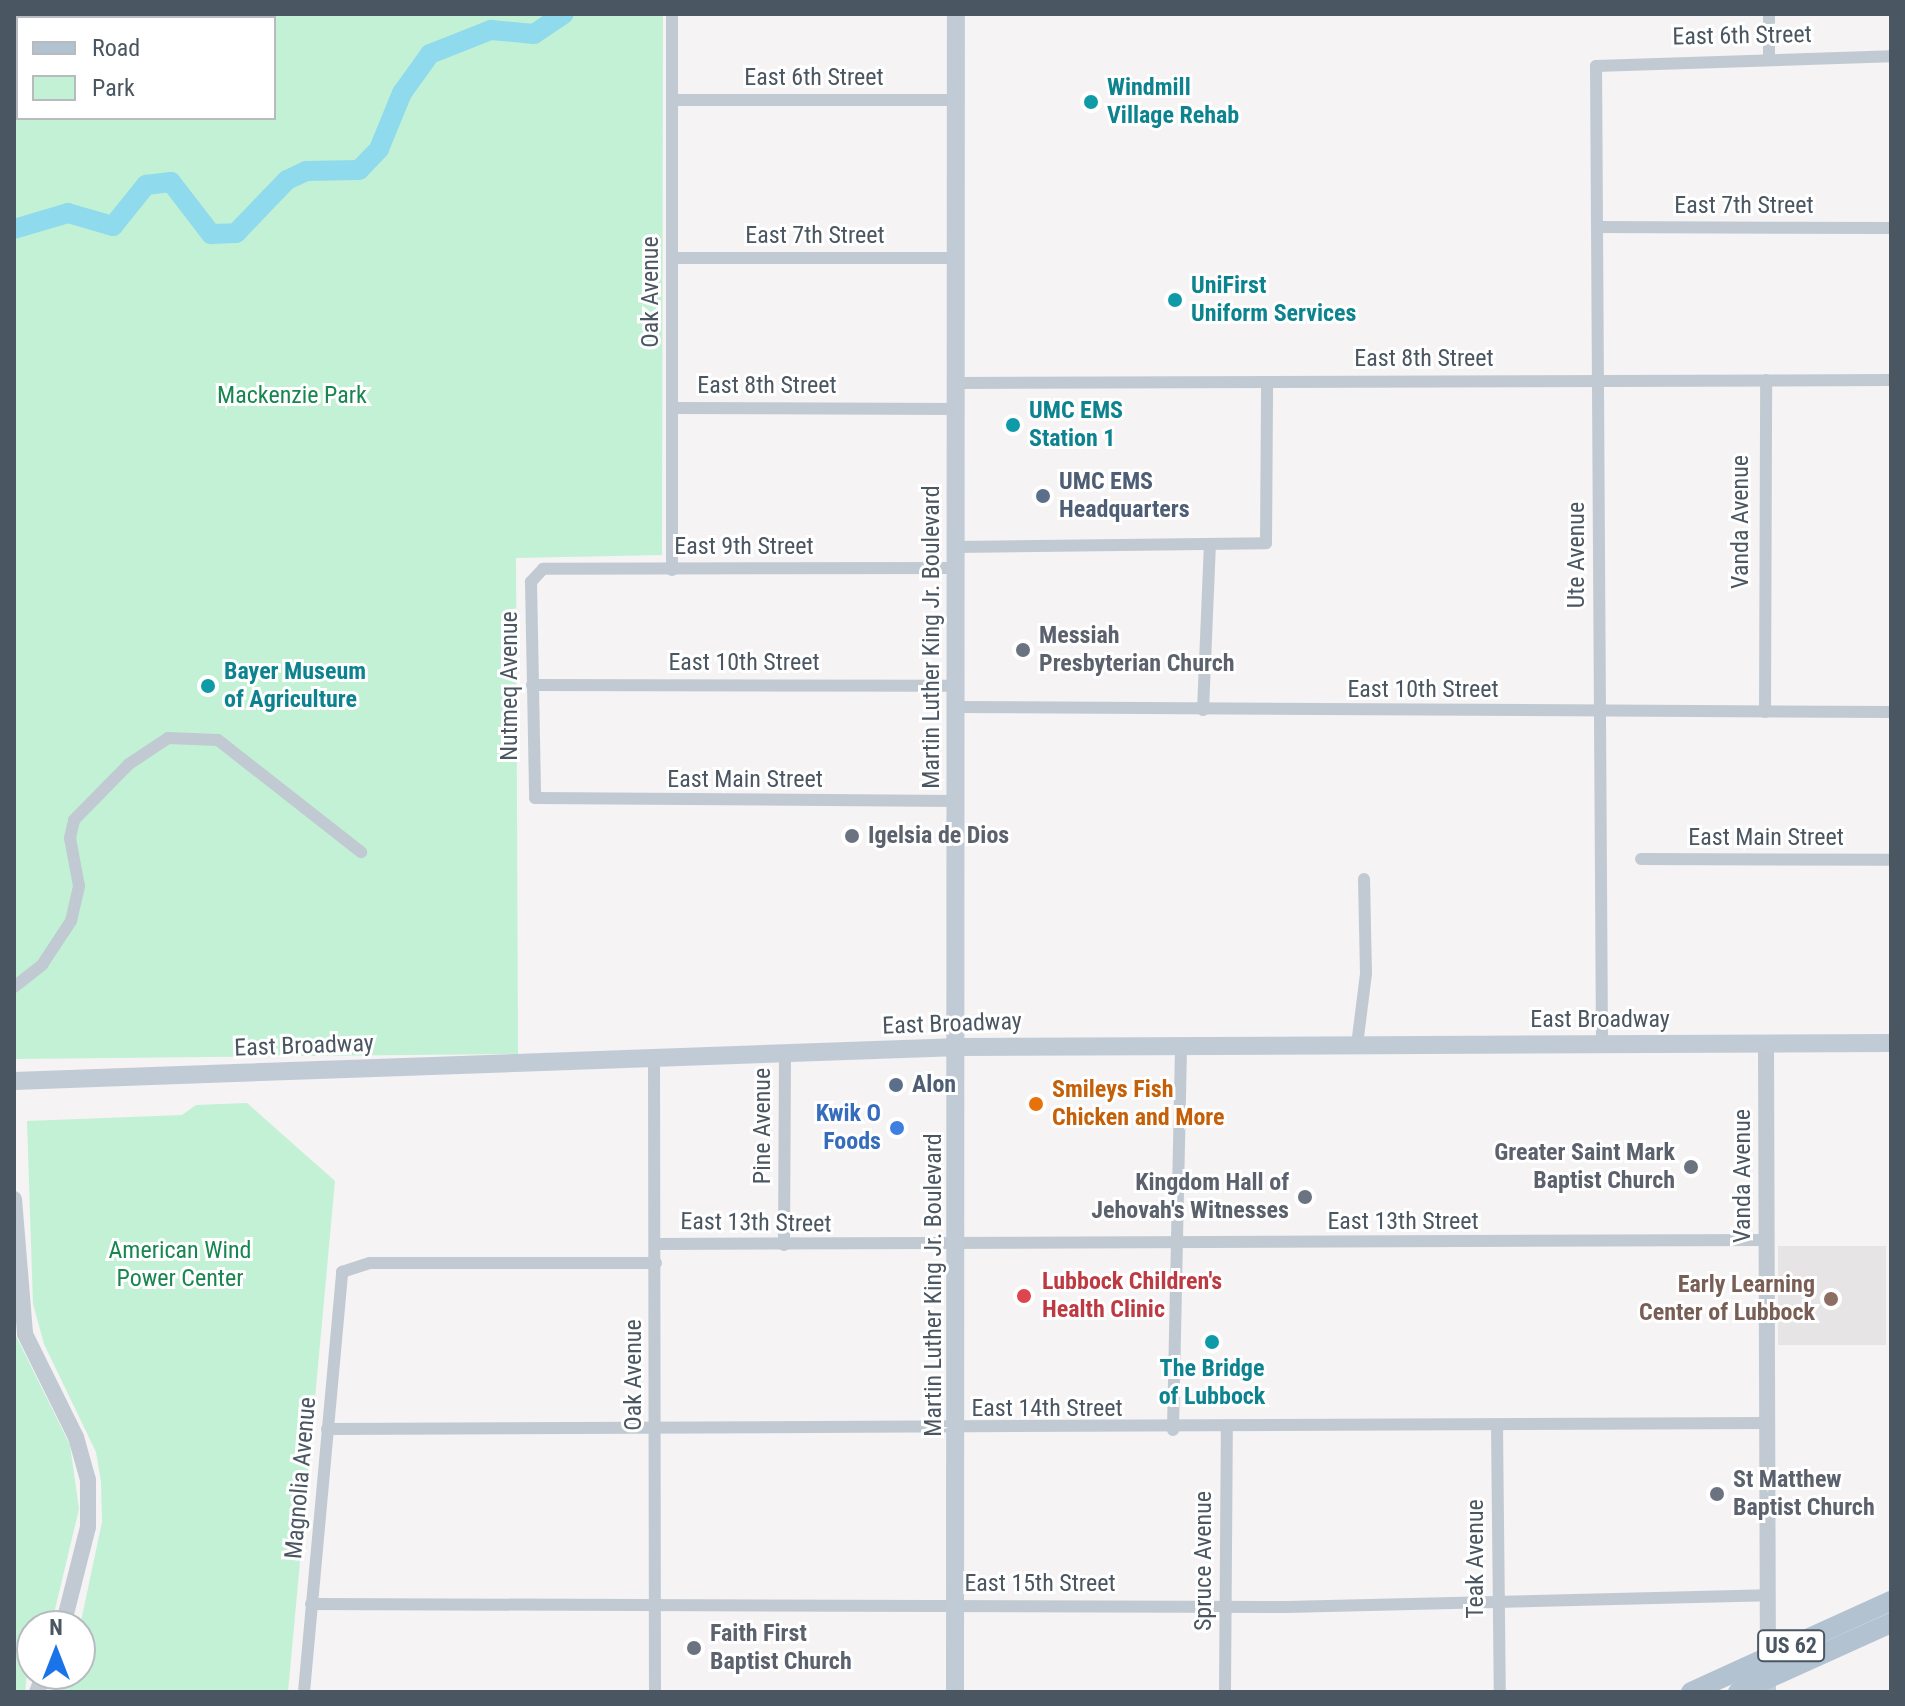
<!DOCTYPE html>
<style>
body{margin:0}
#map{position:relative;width:1905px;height:1706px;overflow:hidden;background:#f5f3f3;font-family:"Roboto Condensed",sans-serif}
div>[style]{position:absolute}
.education>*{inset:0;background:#e6e4e5;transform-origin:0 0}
.green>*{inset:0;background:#c3f1d5}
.river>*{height:20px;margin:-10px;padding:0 10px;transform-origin:10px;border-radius:10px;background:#90daee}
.minor>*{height:12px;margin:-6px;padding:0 6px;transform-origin:6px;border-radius:6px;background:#c1cad2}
.tertiary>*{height:16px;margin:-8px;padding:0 8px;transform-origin:8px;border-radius:8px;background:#c1cad2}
.secondary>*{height:18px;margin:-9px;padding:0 9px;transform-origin:9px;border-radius:9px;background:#c1cbd6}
.primary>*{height:20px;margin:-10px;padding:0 10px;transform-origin:10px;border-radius:10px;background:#b3c2d1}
.dots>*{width:22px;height:22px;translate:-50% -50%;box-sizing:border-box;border:4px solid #fff;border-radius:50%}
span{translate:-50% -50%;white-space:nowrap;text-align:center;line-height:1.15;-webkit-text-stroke:6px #fff;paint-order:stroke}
.shield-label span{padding:2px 6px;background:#fff;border:2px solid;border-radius:6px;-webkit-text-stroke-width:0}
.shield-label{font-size:22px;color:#4a5661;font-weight:700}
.street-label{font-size:24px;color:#4a5661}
.culture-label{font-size:24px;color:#0d838f;font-weight:700}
.left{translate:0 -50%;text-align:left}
.park-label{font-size:24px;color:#17864f}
.service-label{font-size:24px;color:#4e5e75;font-weight:700}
.worship-label{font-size:24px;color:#5b616d;font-weight:700}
.right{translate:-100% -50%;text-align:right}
.food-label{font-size:24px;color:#c56008;font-weight:700}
.shop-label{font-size:24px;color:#366cbe;font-weight:700}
.health-label{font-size:24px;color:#be3a42;font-weight:700}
.education-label{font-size:24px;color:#785e54;font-weight:700}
.frame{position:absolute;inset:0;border:16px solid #4a5661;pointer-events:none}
.legend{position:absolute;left:16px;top:16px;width:260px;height:104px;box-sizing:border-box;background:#fff;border:2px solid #b7bbc0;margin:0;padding:10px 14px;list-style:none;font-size:24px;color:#4a5661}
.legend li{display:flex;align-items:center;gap:16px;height:40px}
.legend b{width:40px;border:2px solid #b7bbc0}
.north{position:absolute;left:16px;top:1610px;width:80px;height:80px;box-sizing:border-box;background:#fff;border:2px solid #b7bbc0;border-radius:50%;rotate:0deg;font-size:22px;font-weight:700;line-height:32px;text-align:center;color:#4a5661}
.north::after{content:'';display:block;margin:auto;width:28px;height:36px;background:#1a73e8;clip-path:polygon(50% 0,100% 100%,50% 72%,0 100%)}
</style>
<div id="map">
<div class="education">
<div style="left:1886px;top:1246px;width:99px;height:108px;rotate:90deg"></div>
</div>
<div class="green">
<div style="clip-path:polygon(evenodd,14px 14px,663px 14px,662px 555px,516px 558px,518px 1054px,14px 1059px,14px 14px,18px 18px,274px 18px,274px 118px,18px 118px,18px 18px)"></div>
<div style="clip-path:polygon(247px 1103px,335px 1181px,288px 1692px,53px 1692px,61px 1674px,80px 1674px,80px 1626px,102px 1522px,101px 1482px,96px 1452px,44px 1344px,33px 1304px,27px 1121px,182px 1115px,196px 1105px)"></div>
<div style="clip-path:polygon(14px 1332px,70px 1445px,79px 1509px,51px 1626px,32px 1626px,25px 1692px,14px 1692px)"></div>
</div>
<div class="river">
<div style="left:14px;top:229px;width:56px;rotate:-16.5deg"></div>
<div style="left:68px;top:213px;width:47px;rotate:16.1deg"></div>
<div style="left:113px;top:226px;width:53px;rotate:-51.2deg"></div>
<div style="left:146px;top:185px;width:25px;rotate:-7deg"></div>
<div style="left:171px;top:182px;width:66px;rotate:52.4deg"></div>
<div style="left:211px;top:234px;width:25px;rotate:-2deg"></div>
<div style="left:236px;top:233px;width:74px;rotate:-46.1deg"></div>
<div style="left:287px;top:180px;width:21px;rotate:-25deg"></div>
<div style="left:306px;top:171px;width:53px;rotate:-1.1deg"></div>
<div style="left:359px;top:170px;width:29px;rotate:-46deg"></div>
<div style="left:379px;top:149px;width:61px;rotate:-67.7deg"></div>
<div style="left:402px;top:93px;width:48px;rotate:-54.3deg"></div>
<div style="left:430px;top:54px;width:66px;rotate:-21.5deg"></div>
<div style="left:491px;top:30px;width:43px;rotate:5.3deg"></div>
<div style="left:534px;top:34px;width:36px;rotate:-34deg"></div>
</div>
<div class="minor">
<div style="left:1769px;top:58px;width:44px;rotate:-90deg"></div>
<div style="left:672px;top:100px;width:284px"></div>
<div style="left:1597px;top:227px;width:294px;rotate:0.2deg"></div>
<div style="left:673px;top:258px;width:283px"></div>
<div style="left:957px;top:383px;width:934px;rotate:-0.18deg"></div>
<div style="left:672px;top:408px;width:285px;rotate:0.2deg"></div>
<div style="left:956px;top:547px;width:310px;rotate:-0.7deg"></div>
<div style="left:1266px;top:543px;width:161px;rotate:-89.6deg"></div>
<div style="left:956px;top:568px;width:413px;rotate:179.9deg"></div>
<div style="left:543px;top:569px;width:18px;rotate:133deg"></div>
<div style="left:531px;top:582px;width:216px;rotate:88.9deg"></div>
<div style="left:535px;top:798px;width:421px;rotate:0.4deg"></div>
<div style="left:672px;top:570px;width:556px;rotate:-90deg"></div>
<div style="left:532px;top:685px;width:423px;rotate:0.1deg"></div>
<div style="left:955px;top:707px;width:936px;rotate:0.31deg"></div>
<div style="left:1203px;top:710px;width:165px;rotate:-87.6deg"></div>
<div style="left:1765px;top:712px;width:332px;rotate:-89.8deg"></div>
<div style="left:1641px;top:859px;width:250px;rotate:0.2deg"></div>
<div style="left:14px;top:987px;width:36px;rotate:-38deg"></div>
<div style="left:42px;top:965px;width:53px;rotate:-56.6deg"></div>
<div style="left:71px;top:921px;width:36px;rotate:-77deg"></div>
<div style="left:79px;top:886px;width:49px;rotate:-100.6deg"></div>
<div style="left:70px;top:838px;width:18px;rotate:-77deg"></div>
<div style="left:74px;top:820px;width:78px;rotate:-45.5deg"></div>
<div style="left:129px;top:764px;width:47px;rotate:-33.7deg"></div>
<div style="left:168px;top:738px;width:50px;rotate:2.3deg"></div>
<div style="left:218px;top:740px;width:182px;rotate:38.1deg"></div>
<div style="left:1602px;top:1044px;width:978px;rotate:-90.35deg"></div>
<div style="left:1596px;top:66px;width:295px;rotate:-1.9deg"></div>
<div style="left:1357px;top:1045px;width:72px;rotate:-82.8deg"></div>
<div style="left:1366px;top:974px;width:95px;rotate:-91.2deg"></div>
<div style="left:654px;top:1058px;width:634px;rotate:89.91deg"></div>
<div style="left:656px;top:1244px;width:1111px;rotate:-0.21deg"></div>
<div style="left:784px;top:1245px;width:191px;rotate:-89.7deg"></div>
<div style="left:1497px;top:1426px;width:266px;rotate:89.4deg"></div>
<div style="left:327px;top:1429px;width:1440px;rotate:-0.24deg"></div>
<div style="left:1173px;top:1430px;width:386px;rotate:-88.8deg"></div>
<div style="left:311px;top:1604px;width:975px;rotate:0.18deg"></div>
<div style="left:1286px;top:1607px;width:481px;rotate:-1.4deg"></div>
<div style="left:304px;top:1692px;width:422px;rotate:-84.8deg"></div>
<div style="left:342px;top:1272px;width:29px;rotate:-18deg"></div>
<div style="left:370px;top:1263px;width:286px"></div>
<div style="left:1225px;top:1692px;width:262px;rotate:-89.6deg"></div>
</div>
<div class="tertiary">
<div style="left:1766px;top:1044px;width:648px;rotate:89.82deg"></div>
<div style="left:14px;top:1199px;width:135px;rotate:85.3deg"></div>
<div style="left:25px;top:1334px;width:115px;rotate:63.7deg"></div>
<div style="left:76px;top:1437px;width:45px;rotate:74.4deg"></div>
<div style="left:88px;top:1480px;width:47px;rotate:90deg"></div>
<div style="left:88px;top:1527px;width:102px;rotate:104.2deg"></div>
<div style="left:37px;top:1692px;width:19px;rotate:-69deg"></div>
</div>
<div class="secondary">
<div style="left:14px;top:1081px;width:946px;rotate:-2.06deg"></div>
<div style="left:959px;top:1047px;width:932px;rotate:-0.25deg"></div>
<div style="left:955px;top:1692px;width:1678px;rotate:-89.97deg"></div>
</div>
<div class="primary">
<div style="left:1691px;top:1692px;width:220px;rotate:-24.5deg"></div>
<div style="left:1738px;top:1692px;width:168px;rotate:-24.3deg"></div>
</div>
<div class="dots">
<div style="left:1091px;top:102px;background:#0f9aa8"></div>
<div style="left:1175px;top:300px;background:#0f9aa8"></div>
<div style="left:1013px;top:425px;background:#0f9aa8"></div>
<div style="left:1043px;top:496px;background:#5c6f8a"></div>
<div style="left:1023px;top:650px;background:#6b7280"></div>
<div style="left:208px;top:686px;background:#0f9aa8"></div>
<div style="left:852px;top:836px;background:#6b7280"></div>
<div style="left:896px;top:1085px;background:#5c6f8a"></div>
<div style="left:1036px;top:1104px;background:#e8710a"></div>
<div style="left:897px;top:1128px;background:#3f7fe0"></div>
<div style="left:1691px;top:1167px;background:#6b7280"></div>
<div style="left:1305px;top:1197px;background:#6b7280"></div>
<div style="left:1024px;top:1296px;background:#e0444e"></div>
<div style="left:1831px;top:1299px;background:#8d6e63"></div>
<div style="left:1212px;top:1342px;background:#0f9aa8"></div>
<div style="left:1717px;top:1494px;background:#6b7280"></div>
<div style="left:694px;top:1648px;background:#6b7280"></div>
</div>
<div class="shield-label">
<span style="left:1791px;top:1646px">US 62</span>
</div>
<div class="street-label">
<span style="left:1742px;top:36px;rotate:-1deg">East 6th Street</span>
<span style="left:814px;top:78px">East 6th Street</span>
<span style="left:1744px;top:206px">East 7th Street</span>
<span style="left:815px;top:236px">East 7th Street</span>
<span style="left:651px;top:292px;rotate:-90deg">Oak Avenue</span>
<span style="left:1424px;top:359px">East 8th Street</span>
<span style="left:767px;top:386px">East 8th Street</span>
<span style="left:1741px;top:522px;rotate:-90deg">Vanda Avenue</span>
<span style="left:744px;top:547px">East 9th Street</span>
<span style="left:1577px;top:555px;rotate:-90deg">Ute Avenue</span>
<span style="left:932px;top:637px;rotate:-90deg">Martin Luther King Jr. Boulevard</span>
<span style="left:744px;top:663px">East 10th Street</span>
<span style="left:510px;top:686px;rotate:-90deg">Nutmeq Avenue</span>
<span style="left:1423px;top:690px">East 10th Street</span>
<span style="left:745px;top:780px">East Main Street</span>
<span style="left:1766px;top:838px">East Main Street</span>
<span style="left:1600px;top:1020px">East Broadway</span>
<span style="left:952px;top:1024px;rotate:-2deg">East Broadway</span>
<span style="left:304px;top:1046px;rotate:-2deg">East Broadway</span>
<span style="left:763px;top:1126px;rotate:-90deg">Pine Avenue</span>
<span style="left:1743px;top:1176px;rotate:-90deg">Vanda Avenue</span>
<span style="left:1403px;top:1222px">East 13th Street</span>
<span style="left:756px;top:1223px;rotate:1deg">East 13th Street</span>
<span style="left:934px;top:1285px;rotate:-90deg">Martin Luther King Jr. Boulevard</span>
<span style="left:634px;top:1375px;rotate:-90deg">Oak Avenue</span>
<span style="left:1047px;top:1409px">East 14th Street</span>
<span style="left:301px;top:1478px;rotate:-85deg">Magnolia Avenue</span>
<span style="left:1476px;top:1559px;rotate:-90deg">Teak Avenue</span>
<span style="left:1204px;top:1561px;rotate:-90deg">Spruce Avenue</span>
<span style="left:1040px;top:1584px">East 15th Street</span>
</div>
<div class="culture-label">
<span class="left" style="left:1107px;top:102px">Windmill<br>Village Rehab</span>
<span class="left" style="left:1191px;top:300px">UniFirst<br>Uniform Services</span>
<span class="left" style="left:1029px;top:425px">UMC EMS<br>Station 1</span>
<span class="left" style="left:224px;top:686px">Bayer Museum<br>of Agriculture</span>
<span style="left:1212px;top:1383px">The Bridge<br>of Lubbock</span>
</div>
<div class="park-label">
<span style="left:292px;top:396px">Mackenzie Park</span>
<span style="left:180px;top:1265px">American Wind<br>Power Center</span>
</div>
<div class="service-label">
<span class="left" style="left:1059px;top:496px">UMC EMS<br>Headquarters</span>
<span class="left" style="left:912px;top:1085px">Alon</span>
</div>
<div class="worship-label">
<span class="left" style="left:1039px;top:650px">Messiah<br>Presbyterian Church</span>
<span class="left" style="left:868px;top:836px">Igelsia de Dios</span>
<span class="right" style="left:1675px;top:1167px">Greater Saint Mark<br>Baptist Church</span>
<span class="right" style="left:1289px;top:1197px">Kingdom Hall of<br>Jehovah's Witnesses</span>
<span class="left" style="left:1733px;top:1494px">St Matthew<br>Baptist Church</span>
<span class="left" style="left:710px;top:1648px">Faith First<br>Baptist Church</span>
</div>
<div class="food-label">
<span class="left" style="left:1052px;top:1104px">Smileys Fish<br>Chicken and More</span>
</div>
<div class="shop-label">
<span class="right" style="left:881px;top:1128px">Kwik O<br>Foods</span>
</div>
<div class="health-label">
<span class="left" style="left:1042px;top:1296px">Lubbock Children's<br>Health Clinic</span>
</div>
<div class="education-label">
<span class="right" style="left:1815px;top:1299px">Early Learning<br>Center of Lubbock</span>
</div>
<div class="frame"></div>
<ul class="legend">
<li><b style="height:10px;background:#b3c2d1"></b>Road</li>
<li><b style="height:22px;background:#c3f1d5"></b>Park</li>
</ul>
<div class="north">N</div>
</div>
